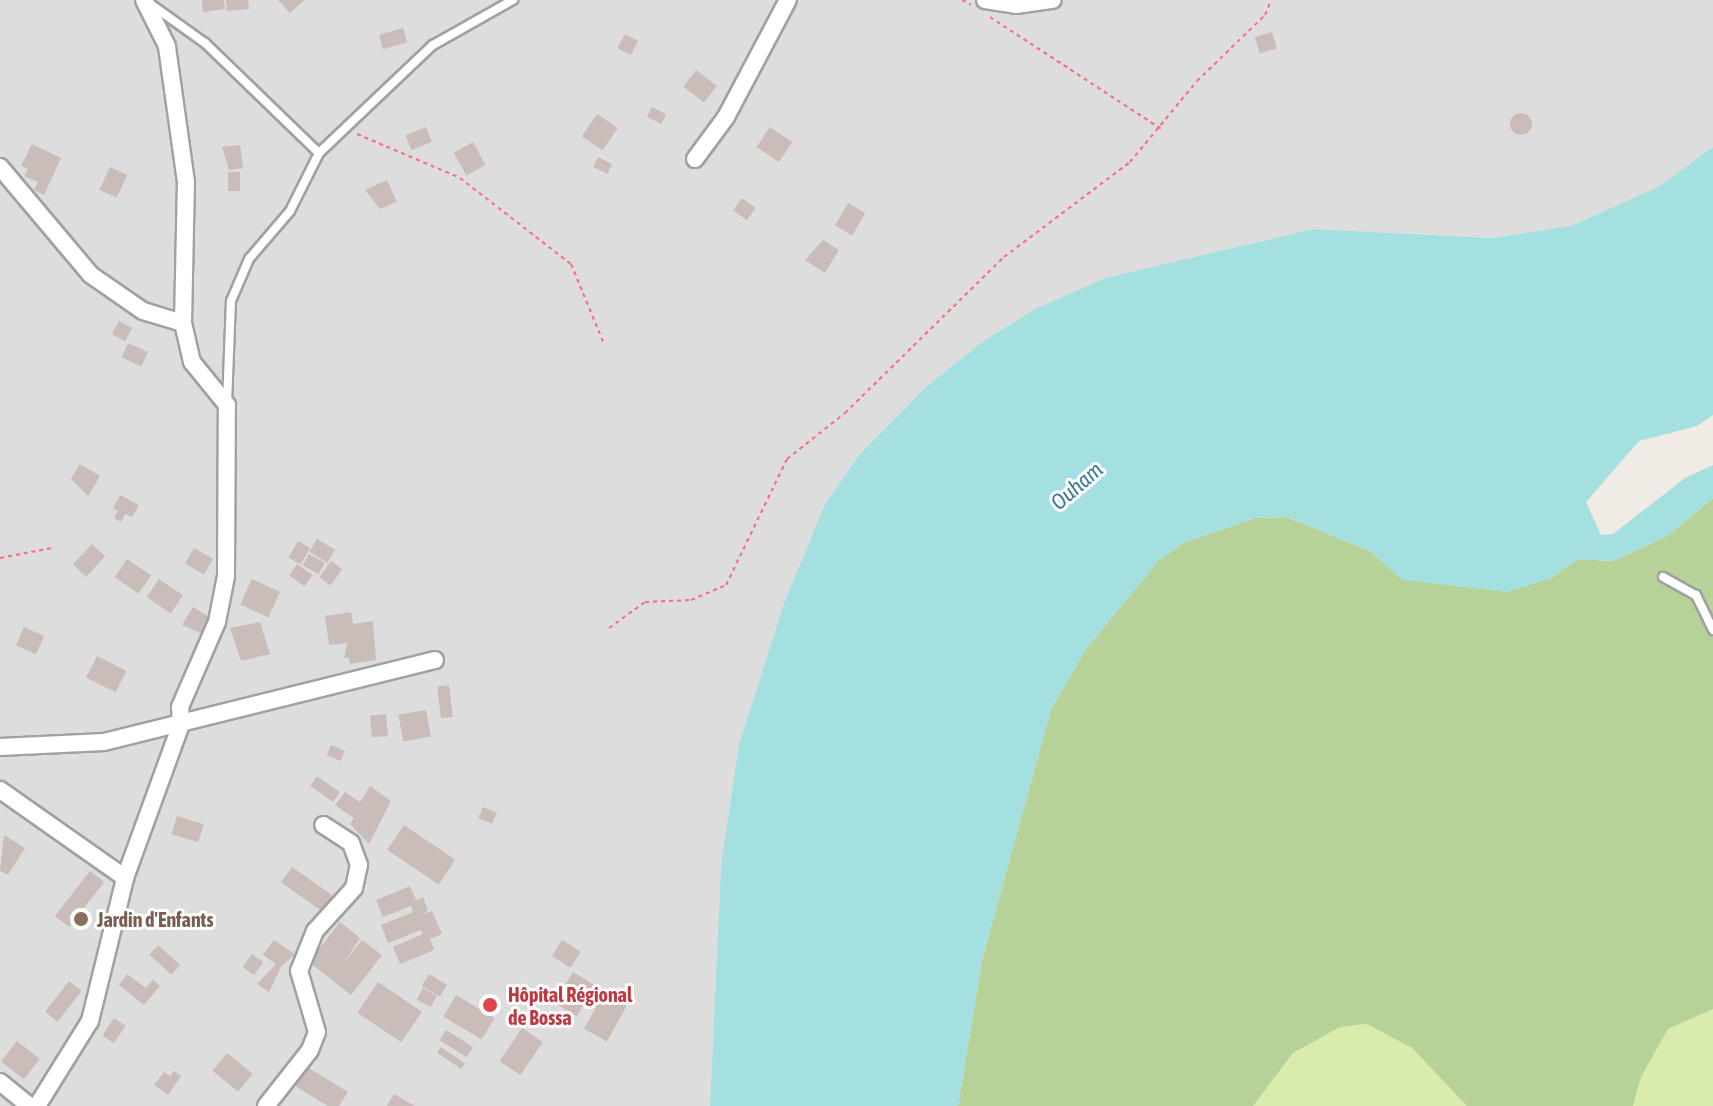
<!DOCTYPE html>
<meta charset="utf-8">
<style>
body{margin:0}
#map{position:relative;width:1713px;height:1106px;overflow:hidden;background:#f1ebe6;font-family:"Asap Condensed",sans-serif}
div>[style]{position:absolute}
.residential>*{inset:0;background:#dedddd}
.grass>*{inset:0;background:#daecab}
.forest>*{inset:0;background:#b7d299}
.water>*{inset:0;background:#a5e0e0}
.building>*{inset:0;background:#c9bcb9;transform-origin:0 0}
.round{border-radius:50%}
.path>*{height:2px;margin-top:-1px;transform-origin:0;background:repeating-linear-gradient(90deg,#ff697d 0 4px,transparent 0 8px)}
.roads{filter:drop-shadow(2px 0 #a1a1a1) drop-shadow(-2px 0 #a1a1a1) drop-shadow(0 2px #a1a1a1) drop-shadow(0 -2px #a1a1a1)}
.lane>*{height:8px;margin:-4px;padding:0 4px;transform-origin:4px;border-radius:4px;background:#fff}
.street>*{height:16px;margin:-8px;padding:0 8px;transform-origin:8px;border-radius:8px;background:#fff}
.dots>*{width:22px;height:22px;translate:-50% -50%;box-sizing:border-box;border:4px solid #fff;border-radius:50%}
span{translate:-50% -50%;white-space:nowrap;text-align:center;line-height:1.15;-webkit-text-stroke:6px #fff;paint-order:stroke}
.education-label{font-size:20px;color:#785e54;font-weight:700}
.left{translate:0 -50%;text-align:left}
.health-label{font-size:20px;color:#be3a42;font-weight:700}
.water-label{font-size:22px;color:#3d7c93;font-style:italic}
</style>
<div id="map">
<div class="residential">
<div style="clip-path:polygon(0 0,1713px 0,1713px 147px,1658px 187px,1571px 226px,1491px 238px,1313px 229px,1105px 278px,1035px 309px,982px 342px,926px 387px,860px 454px,825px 504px,784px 603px,739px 744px,721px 865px,710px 1106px,0 1106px)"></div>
</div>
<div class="grass">
<div style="clip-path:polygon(1713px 1009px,1713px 1106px,1633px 1106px,1641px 1077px,1668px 1029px)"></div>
<div style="clip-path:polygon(1367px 1024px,1412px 1048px,1467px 1106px,1253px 1106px,1293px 1053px,1340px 1027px)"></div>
</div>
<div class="forest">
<div style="clip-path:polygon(1713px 498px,1713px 1009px,1668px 1029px,1641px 1077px,1633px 1106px,1467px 1106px,1412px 1048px,1367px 1024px,1340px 1027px,1293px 1053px,1253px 1106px,958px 1106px,982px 960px,1051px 709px,1086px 649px,1159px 560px,1185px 542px,1255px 518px,1287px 517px,1370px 551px,1403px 580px,1549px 579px,1578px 559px,1613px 561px,1667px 536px)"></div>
</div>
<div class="water">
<div style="clip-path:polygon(1713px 147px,1713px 415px,1697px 426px,1639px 441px,1586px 502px,1601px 535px,1613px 534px,1685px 478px,1713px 465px,1713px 498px,1667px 536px,1613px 561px,1578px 559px,1549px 579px,1507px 592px,1403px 580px,1370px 551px,1287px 517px,1255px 518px,1185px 542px,1159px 560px,1086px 649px,1051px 709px,982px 960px,958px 1106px,710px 1106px,721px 865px,739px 744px,784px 603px,825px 504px,860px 454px,926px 387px,982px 342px,1035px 309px,1105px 278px,1313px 229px,1491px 238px,1571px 226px,1658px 187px)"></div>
</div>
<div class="building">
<div style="clip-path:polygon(202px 0,224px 0,225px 9px,203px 12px)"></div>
<div style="clip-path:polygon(226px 0,248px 0,249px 9px,227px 11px)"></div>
<div style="clip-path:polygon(278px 0,304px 0,290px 13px)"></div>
<div style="left:403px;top:28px;width:15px;height:25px;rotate:74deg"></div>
<div style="left:1272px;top:32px;width:17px;height:18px;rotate:73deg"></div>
<div style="left:625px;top:34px;width:15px;height:16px;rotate:28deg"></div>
<div style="left:696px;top:70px;width:26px;height:21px;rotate:37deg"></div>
<div style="left:652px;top:107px;width:16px;height:11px;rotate:27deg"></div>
<div class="round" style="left:1510px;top:113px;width:22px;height:22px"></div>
<div style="left:597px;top:114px;width:25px;height:27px;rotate:34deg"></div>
<div style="left:426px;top:127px;width:16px;height:22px;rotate:68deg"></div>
<div style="left:770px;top:127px;width:27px;height:24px;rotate:34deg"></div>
<div style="left:473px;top:142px;width:26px;height:22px;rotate:61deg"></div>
<div style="clip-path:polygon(32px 144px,61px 158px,44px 195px,34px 190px,38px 182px,24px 176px,28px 169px,21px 166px)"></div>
<div style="clip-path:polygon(240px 145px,243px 168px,229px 170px,222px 147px)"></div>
<div style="left:598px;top:157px;width:16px;height:11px;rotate:27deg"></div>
<div style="left:110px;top:167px;width:19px;height:25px;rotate:25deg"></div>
<div style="left:228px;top:172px;width:12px;height:19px"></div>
<div style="clip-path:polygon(387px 180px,397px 202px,380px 209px,365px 190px)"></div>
<div style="left:742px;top:198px;width:17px;height:15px;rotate:36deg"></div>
<div style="left:848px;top:203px;width:20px;height:26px;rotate:30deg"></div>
<div style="clip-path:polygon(823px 240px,839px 250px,825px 273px,805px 260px)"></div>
<div style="left:119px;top:321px;width:15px;height:15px;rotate:28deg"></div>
<div style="left:128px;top:343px;width:22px;height:16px;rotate:24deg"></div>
<div style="clip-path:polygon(80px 464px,100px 476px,88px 496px,71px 479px)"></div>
<div style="clip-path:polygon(120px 495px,139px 505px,132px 517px,125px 514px,121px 522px,114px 518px,118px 511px,113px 508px)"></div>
<div style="left:317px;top:539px;width:21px;height:15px;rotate:31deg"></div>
<div style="left:298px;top:541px;width:14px;height:19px;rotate:30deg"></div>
<div style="left:92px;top:544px;width:18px;height:28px;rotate:43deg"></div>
<div style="left:194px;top:548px;width:22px;height:18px;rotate:30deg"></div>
<div style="left:309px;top:554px;width:18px;height:13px;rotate:29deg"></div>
<div style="left:127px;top:559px;width:29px;height:22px;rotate:34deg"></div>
<div style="left:331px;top:561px;width:14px;height:20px;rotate:36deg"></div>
<div style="left:297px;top:564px;width:19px;height:14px;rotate:35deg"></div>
<div style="left:159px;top:579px;width:29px;height:22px;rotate:34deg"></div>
<div style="left:252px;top:579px;width:31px;height:28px;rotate:25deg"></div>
<div style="clip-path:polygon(193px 607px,214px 620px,205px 635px,182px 625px)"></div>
<div style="clip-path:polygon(351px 612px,353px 624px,373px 621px,376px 660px,350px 664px,349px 658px,344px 658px,347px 643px,329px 645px,325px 616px)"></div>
<div style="clip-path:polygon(260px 622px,270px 654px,241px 661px,230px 628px)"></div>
<div style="left:24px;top:627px;width:22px;height:20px;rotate:24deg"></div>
<div style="left:97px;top:656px;width:33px;height:24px;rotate:27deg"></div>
<div style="left:449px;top:685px;width:32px;height:12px;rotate:83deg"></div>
<div style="left:426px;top:710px;width:27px;height:28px;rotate:80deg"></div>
<div style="left:386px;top:714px;width:22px;height:16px;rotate:85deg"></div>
<div style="left:331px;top:745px;width:15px;height:11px;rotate:23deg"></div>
<div style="left:317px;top:776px;width:28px;height:12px;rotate:35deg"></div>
<div style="clip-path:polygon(370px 786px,391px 801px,369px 844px,350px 824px,354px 818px,335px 805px,345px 792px,360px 802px)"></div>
<div style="left:483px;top:807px;width:15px;height:12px;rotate:23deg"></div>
<div style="left:177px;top:816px;width:28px;height:19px;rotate:17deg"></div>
<div style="left:404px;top:825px;width:62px;height:30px;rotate:34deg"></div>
<div style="clip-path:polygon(4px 835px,25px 848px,8px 875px,0 871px)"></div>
<div style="left:292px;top:867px;width:52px;height:19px;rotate:35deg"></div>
<div style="left:90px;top:871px;width:18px;height:57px;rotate:38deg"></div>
<div style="clip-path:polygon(410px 886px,416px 900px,423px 897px,428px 910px,424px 914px,432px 911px,442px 934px,430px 939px,434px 950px,400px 964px,393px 947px,423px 934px,421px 930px,388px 943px,381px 925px,413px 912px,411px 906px,383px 917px,376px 900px)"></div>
<div style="clip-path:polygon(340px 922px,360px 938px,344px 963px,362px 940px,382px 955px,351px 995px,309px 962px)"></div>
<div style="clip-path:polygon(274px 940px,295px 954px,281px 967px,269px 992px,257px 984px,276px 964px,263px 955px)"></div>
<div style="left:562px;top:940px;width:22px;height:19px;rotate:32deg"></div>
<div style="left:158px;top:945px;width:30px;height:13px;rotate:42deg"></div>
<div style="left:252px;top:954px;width:14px;height:16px;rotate:36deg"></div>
<div style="left:573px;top:972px;width:26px;height:36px;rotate:31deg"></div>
<div style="clip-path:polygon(127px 974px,146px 988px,153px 980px,160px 986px,144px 1005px,119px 985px)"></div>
<div style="left:429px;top:974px;width:21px;height:14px;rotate:31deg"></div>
<div style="left:69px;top:981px;width:16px;height:39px;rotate:38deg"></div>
<div style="left:378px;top:982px;width:53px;height:37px;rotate:34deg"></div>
<div style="left:423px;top:988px;width:16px;height:13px;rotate:30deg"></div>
<div style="left:604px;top:993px;width:26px;height:41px;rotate:29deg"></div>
<div style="left:456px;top:995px;width:45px;height:25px;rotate:31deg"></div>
<div style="left:114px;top:1018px;width:14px;height:21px;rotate:34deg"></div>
<div style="left:522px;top:1028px;width:25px;height:40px;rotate:34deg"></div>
<div style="left:446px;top:1030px;width:32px;height:12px;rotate:32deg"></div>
<div style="left:17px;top:1041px;width:29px;height:26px;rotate:38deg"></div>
<div style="left:441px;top:1047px;width:29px;height:7px;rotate:34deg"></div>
<div style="left:227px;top:1053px;width:33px;height:23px;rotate:39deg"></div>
<div style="clip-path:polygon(307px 1067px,348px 1092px,339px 1106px,328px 1106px,295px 1086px)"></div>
<div style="clip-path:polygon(174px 1071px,181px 1076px,168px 1095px,154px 1085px,164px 1072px,170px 1076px)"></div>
<div style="clip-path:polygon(394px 1094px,415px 1106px,387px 1106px)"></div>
</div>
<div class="path">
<div style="left:962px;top:0;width:10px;rotate:29deg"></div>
<div style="left:990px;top:17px;width:204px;rotate:33.2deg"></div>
<div style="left:357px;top:134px;width:112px;rotate:23.1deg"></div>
<div style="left:460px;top:178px;width:140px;rotate:37.8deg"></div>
<div style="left:571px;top:264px;width:87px;rotate:67.6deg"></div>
<div style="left:0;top:558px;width:53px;rotate:-10.9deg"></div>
<div style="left:609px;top:628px;width:44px;rotate:-35.8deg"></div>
<div style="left:645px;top:602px;width:46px;rotate:-2.5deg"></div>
<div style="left:691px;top:600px;width:38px;rotate:-23deg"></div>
<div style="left:726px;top:585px;width:140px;rotate:-64.2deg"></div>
<div style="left:787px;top:459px;width:74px;rotate:-38.4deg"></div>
<div style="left:845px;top:413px;width:223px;rotate:-44.5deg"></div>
<div style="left:1004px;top:257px;width:158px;rotate:-37deg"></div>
<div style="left:1130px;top:162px;width:105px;rotate:-50.4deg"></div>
<div style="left:1197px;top:81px;width:95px;rotate:-44.1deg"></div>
<div style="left:1265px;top:15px;width:16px;rotate:-68deg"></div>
</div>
<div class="roads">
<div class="lane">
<div style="left:149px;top:3px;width:69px;rotate:35.5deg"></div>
<div style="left:205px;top:43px;width:158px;rotate:44deg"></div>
<div style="left:227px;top:404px;width:103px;rotate:-87.8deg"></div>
<div style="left:231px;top:301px;width:46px;rotate:-66.8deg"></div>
<div style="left:249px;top:259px;width:63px;rotate:-49.5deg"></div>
<div style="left:290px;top:211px;width:65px;rotate:-63.4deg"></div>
<div style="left:319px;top:153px;width:157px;rotate:-43.5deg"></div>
<div style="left:433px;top:45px;width:92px;rotate:-29.4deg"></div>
<div style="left:1663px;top:577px;width:38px;rotate:29deg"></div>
<div style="left:1696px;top:595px;width:39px;rotate:64deg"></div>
</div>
<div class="street">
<div style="left:985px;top:0;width:31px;rotate:9deg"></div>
<div style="left:1016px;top:5px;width:37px;rotate:-8deg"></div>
<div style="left:695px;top:159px;width:52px;rotate:-53.6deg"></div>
<div style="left:726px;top:117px;width:132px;rotate:-62.1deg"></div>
<div style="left:0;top:167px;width:141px;rotate:49.9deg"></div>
<div style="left:91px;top:275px;width:63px;rotate:34.7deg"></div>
<div style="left:143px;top:311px;width:42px;rotate:16.7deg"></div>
<div style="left:0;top:747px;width:104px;rotate:-2.8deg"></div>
<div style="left:104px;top:742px;width:341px;rotate:-13.9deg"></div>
<div style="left:0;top:790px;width:153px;rotate:35.1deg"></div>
<div style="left:0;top:1082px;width:38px;rotate:39deg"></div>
<div style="left:37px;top:1106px;width:100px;rotate:-58.1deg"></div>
<div style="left:90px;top:1021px;width:147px;rotate:-76.2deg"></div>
<div style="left:125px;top:878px;width:164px;rotate:-70deg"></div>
<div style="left:181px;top:724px;width:17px;rotate:-93deg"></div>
<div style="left:180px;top:707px;width:93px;rotate:-66.5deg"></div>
<div style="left:217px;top:622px;width:47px;rotate:-78.9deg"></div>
<div style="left:226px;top:576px;width:171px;rotate:-89.7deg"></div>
<div style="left:227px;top:405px;width:55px;rotate:-129.1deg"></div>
<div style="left:192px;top:362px;width:40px;rotate:-103deg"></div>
<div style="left:183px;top:323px;width:141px;rotate:-88.8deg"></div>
<div style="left:186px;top:182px;width:137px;rotate:-98deg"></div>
<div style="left:167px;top:46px;width:51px;rotate:-116.6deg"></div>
<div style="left:266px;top:1106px;width:71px;rotate:-51.8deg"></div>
<div style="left:310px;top:1050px;width:19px;rotate:-69deg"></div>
<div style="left:317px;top:1032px;width:64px;rotate:-106.4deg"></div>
<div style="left:299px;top:971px;width:43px;rotate:-68.2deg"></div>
<div style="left:315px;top:931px;width:58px;rotate:-47.8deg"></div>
<div style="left:354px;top:888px;width:24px;rotate:-78deg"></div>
<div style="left:359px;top:865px;width:23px;rotate:-110deg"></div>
<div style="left:351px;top:843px;width:33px;rotate:-147deg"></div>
</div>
</div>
<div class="dots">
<div style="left:81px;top:919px;background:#8d6e63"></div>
<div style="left:490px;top:1005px;background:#e0444e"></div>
</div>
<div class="education-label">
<span class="left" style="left:97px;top:919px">Jardin d'Enfants</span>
</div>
<div class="health-label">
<span class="left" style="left:508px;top:1006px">Hôpital Régional<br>de Bossa</span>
</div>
<div class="water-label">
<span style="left:1077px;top:486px;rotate:-41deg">Ouham</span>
</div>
</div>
